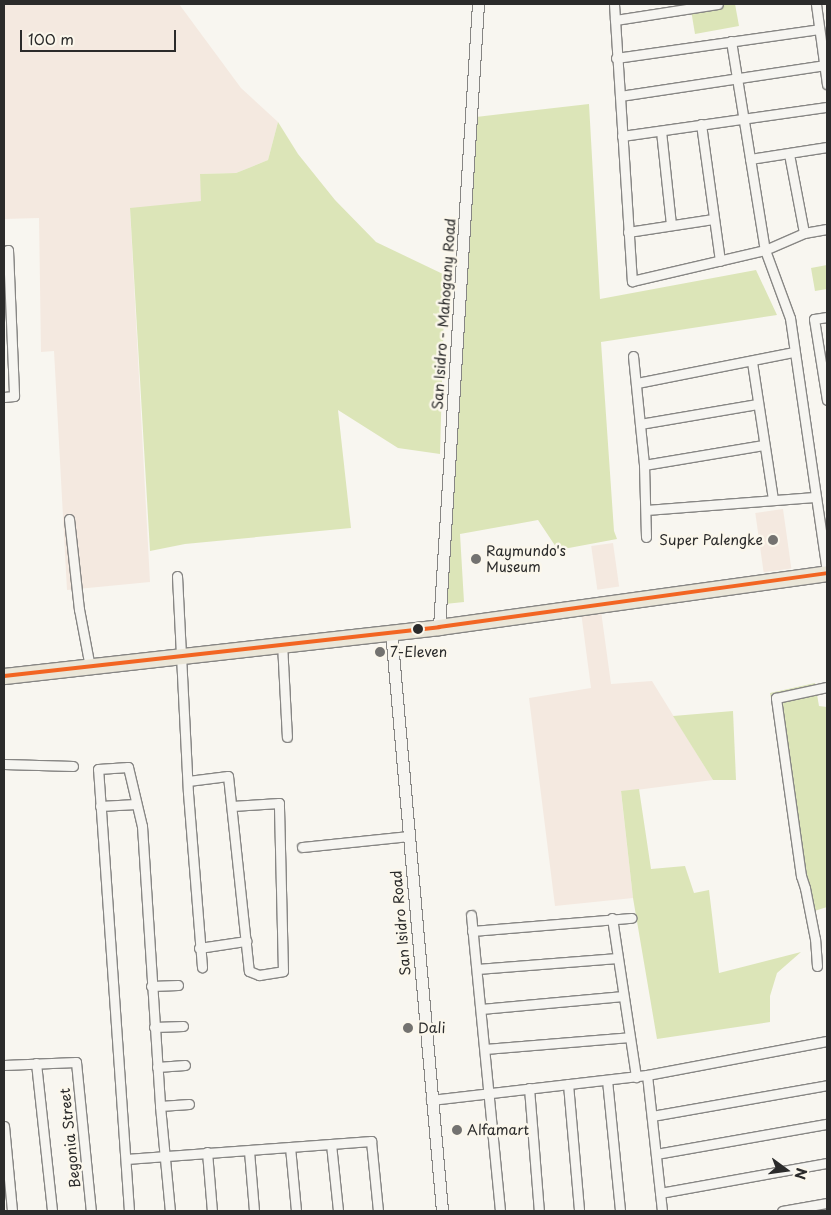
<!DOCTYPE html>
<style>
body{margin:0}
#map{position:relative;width:831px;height:1215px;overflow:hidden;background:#f8f6f0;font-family:"Playpen Sans",sans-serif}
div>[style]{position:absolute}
.built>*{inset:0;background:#f4e9e0;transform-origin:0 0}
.green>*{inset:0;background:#dce5b8}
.roads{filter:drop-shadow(1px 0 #878684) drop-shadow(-1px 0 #878684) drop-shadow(0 1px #878684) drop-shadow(0 -1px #878684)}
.minor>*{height:9px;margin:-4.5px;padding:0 4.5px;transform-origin:4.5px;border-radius:4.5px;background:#f6f5f1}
.tertiary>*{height:11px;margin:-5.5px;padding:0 5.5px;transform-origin:5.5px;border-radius:5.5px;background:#f6f5f1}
.trunk>*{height:15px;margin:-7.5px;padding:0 7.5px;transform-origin:7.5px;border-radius:7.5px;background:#eae6d8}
.bus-1>*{height:4px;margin:-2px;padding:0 2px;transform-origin:2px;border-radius:2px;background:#f26522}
.dots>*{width:14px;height:14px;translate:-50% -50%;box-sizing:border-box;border:2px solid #fbf7ec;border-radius:50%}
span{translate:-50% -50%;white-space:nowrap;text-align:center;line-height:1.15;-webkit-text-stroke:5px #fbf7ec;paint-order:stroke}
.street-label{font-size:14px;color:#2b2b2b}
.poi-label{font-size:14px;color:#2b2b2b}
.right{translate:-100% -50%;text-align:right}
.left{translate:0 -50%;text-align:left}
.frame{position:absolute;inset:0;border:5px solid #2b2b2b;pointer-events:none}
.north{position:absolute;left:761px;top:1145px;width:50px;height:50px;-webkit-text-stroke:4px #fbf7ec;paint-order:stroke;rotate:104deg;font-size:14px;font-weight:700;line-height:20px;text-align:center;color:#2b2b2b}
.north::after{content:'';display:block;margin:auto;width:18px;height:22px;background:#2b2b2b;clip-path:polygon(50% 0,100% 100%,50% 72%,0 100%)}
.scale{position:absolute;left:20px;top:30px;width:156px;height:22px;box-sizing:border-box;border:2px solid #2b2b2b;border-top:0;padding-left:6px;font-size:15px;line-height:18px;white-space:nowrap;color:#2b2b2b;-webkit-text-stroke:4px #fbf7ec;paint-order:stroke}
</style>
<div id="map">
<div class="built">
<div style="clip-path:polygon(4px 4px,179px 4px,241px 88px,278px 122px,268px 160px,236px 173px,200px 174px,202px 201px,130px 209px,150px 582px,67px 590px,54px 351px,41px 352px,39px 218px,4px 219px)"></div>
<div style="left:783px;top:509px;width:60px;height:28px;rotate:82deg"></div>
<div style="left:613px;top:543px;width:44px;height:22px;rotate:82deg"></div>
<div style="clip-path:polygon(601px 611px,611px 684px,652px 681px,713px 780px,621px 792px,633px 898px,555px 906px,529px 698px,591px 688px,581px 612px)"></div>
</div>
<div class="green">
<div style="clip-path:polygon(690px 4px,735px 4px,739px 26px,695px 34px)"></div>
<div style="clip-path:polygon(589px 104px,600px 299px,756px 270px,777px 315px,601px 342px,614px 531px,617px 539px,558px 550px,538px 520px,460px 534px,464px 602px,445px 604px,476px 117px)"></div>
<div style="clip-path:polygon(278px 122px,298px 154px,335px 200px,376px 242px,445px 275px,440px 454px,398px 448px,338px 410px,351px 528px,185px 544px,150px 551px,130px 208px,201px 201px,200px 174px,236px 173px,268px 160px)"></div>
<div style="clip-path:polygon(827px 265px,827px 289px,815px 291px,811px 268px)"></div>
<div style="clip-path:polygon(815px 683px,819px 706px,827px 707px,827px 907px,808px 913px,770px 693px)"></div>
<div style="clip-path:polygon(733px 711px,736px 780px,713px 780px,673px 716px)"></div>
<div style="clip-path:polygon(639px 789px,651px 869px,685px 866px,694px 893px,709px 890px,719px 973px,801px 952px,777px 973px,770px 996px,770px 1022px,657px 1039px,633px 898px,621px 791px)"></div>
</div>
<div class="roads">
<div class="minor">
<div style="left:614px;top:4px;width:278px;rotate:86.3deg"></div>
<div style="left:632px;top:281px;width:137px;rotate:-13.1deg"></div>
<div style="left:765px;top:250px;width:43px;rotate:-23.6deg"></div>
<div style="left:804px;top:233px;width:23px;rotate:-10deg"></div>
<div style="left:816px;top:4px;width:81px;rotate:82.2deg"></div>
<div style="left:615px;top:20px;width:104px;rotate:-8.8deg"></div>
<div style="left:731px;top:41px;width:212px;rotate:80.8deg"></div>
<div style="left:765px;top:250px;width:72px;rotate:69.8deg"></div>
<div style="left:790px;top:318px;width:257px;rotate:81.7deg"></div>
<div style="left:616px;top:58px;width:205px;rotate:-8.1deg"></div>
<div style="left:620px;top:96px;width:206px;rotate:-8.6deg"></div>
<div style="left:701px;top:124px;width:138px;rotate:82.1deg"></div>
<div style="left:661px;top:131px;width:94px;rotate:83.9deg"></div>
<div style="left:622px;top:136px;width:207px;rotate:-8.1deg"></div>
<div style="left:789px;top:154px;width:80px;rotate:79.2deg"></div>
<div style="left:750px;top:159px;width:78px;rotate:-8.9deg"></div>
<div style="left:628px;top:232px;width:86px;rotate:-8.7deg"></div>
<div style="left:4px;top:251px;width:4px;rotate:-14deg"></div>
<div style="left:8px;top:250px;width:146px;rotate:87.6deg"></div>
<div style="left:14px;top:396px;width:10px;rotate:174deg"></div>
<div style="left:827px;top:317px;width:13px;rotate:171deg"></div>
<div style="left:814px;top:319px;width:82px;rotate:80.9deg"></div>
<div style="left:633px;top:356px;width:110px;rotate:84.2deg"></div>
<div style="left:644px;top:465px;width:72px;rotate:88.4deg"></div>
<div style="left:752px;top:362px;width:139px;rotate:81.3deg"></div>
<div style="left:637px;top:383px;width:160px;rotate:-11.2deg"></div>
<div style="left:640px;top:424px;width:119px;rotate:-9.7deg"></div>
<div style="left:644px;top:465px;width:121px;rotate:-9.5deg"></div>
<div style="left:646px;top:510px;width:169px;rotate:-4.4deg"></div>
<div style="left:69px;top:519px;width:91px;rotate:83.7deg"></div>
<div style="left:79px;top:609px;width:59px;rotate:79.3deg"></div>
<div style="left:177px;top:576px;width:217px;rotate:87.1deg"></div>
<div style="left:188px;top:793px;width:175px;rotate:85.4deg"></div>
<div style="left:282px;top:643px;width:94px;rotate:87deg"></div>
<div style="left:4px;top:764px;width:69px;rotate:1.7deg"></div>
<div style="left:188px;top:781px;width:40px;rotate:-7.1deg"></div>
<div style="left:228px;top:776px;width:196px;rotate:83.9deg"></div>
<div style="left:249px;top:971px;width:11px;rotate:22deg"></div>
<div style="left:259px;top:975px;width:24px;rotate:-9deg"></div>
<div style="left:283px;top:971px;width:168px;rotate:-91.4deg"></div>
<div style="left:279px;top:803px;width:47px;rotate:176.3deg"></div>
<div style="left:100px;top:806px;width:36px;rotate:-3deg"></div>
<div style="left:302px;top:847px;width:108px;rotate:-5.9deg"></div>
<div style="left:471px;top:915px;width:297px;rotate:84.4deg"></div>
<div style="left:612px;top:918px;width:161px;rotate:81.4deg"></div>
<div style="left:472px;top:931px;width:160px;rotate:-4.7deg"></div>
<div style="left:199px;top:948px;width:48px;rotate:-8.5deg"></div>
<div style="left:817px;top:966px;width:27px;rotate:-94deg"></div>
<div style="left:815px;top:939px;width:52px;rotate:-101.1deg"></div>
<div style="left:805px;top:888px;width:13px;rotate:-108deg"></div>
<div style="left:801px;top:876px;width:180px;rotate:-98deg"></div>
<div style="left:776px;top:698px;width:52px;rotate:-12.2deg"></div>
<div style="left:477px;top:969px;width:141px;rotate:-4.5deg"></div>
<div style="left:151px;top:986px;width:27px;rotate:-2deg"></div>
<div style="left:481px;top:1009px;width:143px;rotate:-5.2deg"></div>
<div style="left:154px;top:1027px;width:29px;rotate:-2deg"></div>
<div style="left:485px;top:1049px;width:145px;rotate:-4.7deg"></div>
<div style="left:36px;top:1063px;width:149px;rotate:83.8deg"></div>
<div style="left:4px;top:1065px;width:72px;rotate:-2.4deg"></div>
<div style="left:76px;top:1062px;width:150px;rotate:84.3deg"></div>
<div style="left:157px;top:1067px;width:28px;rotate:-4deg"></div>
<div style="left:647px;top:1075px;width:137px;rotate:83.7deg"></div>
<div style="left:607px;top:1080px;width:132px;rotate:84.3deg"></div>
<div style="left:568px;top:1084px;width:127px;rotate:85deg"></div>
<div style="left:529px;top:1088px;width:123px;rotate:85.4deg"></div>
<div style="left:431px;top:1100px;width:217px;rotate:-6.6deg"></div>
<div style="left:647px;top:1075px;width:183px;rotate:-10.7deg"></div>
<div style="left:160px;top:1106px;width:29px;rotate:-4deg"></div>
<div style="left:652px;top:1116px;width:178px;rotate:-10deg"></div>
<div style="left:4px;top:1126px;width:85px;rotate:84.6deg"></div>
<div style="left:331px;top:1144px;width:67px;rotate:84deg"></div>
<div style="left:290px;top:1147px;width:64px;rotate:84.6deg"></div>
<div style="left:249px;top:1151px;width:60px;rotate:85.2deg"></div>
<div style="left:207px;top:1152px;width:59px;rotate:85.2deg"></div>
<div style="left:656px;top:1154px;width:174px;rotate:-10deg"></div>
<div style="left:126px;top:1159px;width:246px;rotate:-4.2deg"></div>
<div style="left:371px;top:1141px;width:70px;rotate:84.3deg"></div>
<div style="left:660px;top:1193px;width:170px;rotate:-10.2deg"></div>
<div style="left:129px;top:1211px;width:443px;rotate:-94deg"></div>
<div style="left:98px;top:769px;width:30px;rotate:-4deg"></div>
<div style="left:128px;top:767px;width:61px;rotate:76.7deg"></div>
<div style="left:142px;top:826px;width:281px;rotate:86.3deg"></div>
<div style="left:160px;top:1106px;width:105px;rotate:84.6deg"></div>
<div style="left:782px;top:1211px;width:46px;rotate:-10.1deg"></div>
</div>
<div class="tertiary">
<div style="left:439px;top:627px;width:624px;rotate:-86.42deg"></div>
<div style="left:391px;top:631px;width:582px;rotate:84.97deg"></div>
</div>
<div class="trunk">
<div style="left:4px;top:676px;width:438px;rotate:-6.4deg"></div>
<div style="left:439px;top:627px;width:392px;rotate:-7.9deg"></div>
</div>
</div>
<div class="bus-1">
<div style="left:4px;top:676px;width:438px;rotate:-6.4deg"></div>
<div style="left:439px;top:627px;width:392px;rotate:-7.9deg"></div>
</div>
<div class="dots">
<div style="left:773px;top:540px;background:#737270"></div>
<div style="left:476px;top:559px;background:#737270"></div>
<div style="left:418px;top:629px;background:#2b2b2b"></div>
<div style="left:380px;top:652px;background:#737270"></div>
<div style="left:408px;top:1028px;background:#737270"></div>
<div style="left:457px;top:1130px;background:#737270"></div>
</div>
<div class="street-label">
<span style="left:444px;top:314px;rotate:-86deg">San Isidro - Mahogany Road</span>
<span style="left:401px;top:923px;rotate:-95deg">San Isidro Road</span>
<span style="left:70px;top:1138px;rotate:-96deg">Begonia Street</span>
</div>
<div class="poi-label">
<span class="right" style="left:763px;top:540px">Super Palengke</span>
<span class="left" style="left:486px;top:559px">Raymundo's<br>Museum</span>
<span class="left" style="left:390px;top:652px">7-Eleven</span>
<span class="left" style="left:418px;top:1028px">Dali</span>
<span class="left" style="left:467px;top:1130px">Alfamart</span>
</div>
<div class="frame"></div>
<div class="north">N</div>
<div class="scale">100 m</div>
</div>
